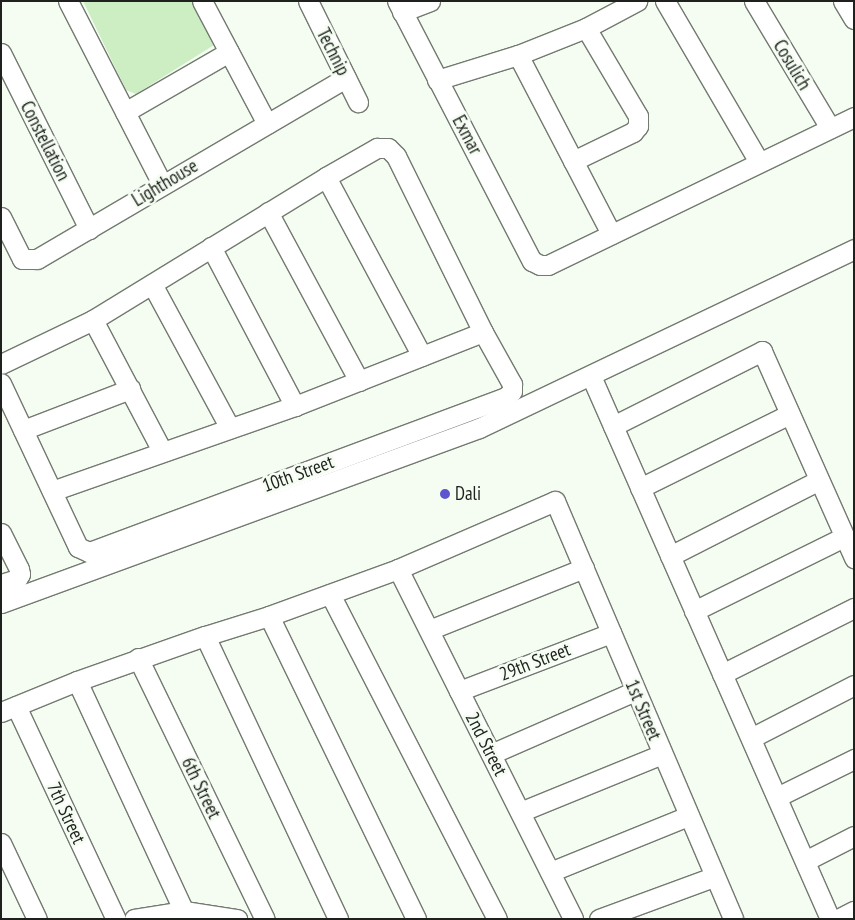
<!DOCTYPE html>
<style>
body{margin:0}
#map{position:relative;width:855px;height:920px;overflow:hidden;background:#f5fdf2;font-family:"PT Sans Narrow",sans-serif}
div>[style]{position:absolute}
.green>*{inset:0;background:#cdedc3}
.roads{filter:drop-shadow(1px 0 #737a70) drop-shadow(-1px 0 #737a70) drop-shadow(0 1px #737a70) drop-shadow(0 -1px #737a70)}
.street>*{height:19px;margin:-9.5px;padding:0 9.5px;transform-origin:9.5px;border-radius:9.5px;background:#fff}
.dots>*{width:14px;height:14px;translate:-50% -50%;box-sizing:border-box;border:2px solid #f5fdf2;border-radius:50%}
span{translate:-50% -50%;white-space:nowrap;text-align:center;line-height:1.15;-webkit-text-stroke:5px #f5fdf2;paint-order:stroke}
.street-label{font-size:19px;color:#1e211d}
.poi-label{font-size:19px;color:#1e211d}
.left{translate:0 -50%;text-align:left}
.frame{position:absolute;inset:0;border:2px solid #1e211d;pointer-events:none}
</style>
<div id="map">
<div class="green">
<div style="clip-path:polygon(83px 1px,192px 1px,214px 45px,136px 94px,126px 90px)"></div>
</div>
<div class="roads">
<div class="street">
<div style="left:68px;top:1px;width:206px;rotate:62.8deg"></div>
<div style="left:202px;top:1px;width:139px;rotate:62.1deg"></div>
<div style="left:308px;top:1px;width:113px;rotate:63.7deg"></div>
<div style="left:397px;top:1px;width:293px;rotate:62.6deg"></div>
<div style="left:532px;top:261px;width:9px;rotate:27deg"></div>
<div style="left:540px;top:265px;width:8px"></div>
<div style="left:548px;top:265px;width:340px;rotate:-25.8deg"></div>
<div style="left:665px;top:1px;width:186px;rotate:59.7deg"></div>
<div style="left:754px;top:1px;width:148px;rotate:59.1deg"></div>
<div style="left:843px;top:1px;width:21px;rotate:59deg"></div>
<div style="left:402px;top:12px;width:30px;rotate:-21deg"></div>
<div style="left:1px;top:53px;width:197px;rotate:63.4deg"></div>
<div style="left:518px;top:55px;width:202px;rotate:62.5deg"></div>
<div style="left:437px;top:80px;width:85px;rotate:-17.2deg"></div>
<div style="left:518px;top:55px;width:73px;rotate:-21.7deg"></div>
<div style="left:586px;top:28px;width:58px;rotate:-27.9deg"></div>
<div style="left:125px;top:112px;width:120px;rotate:-30deg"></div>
<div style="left:573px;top:161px;width:67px;rotate:-25.8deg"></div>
<div style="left:633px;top:132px;width:8px;rotate:-50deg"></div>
<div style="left:638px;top:126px;width:10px;rotate:-90deg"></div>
<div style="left:638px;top:116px;width:102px;rotate:-120.6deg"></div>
<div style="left:326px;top:177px;width:203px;rotate:61.8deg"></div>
<div style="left:268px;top:212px;width:192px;rotate:61.7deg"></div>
<div style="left:1px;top:217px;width:47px;rotate:63.4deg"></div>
<div style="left:22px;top:259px;width:15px"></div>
<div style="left:37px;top:259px;width:358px;rotate:-30.4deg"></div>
<div style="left:211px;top:247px;width:180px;rotate:62.2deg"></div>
<div style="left:152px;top:284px;width:164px;rotate:61.6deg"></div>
<div style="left:93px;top:320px;width:148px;rotate:62.2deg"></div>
<div style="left:1px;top:364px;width:102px;rotate:-25.6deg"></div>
<div style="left:93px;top:320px;width:273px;rotate:-31.5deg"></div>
<div style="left:326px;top:177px;width:59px;rotate:-29.6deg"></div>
<div style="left:377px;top:148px;width:11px"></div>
<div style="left:388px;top:148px;width:11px;rotate:45deg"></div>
<div style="left:396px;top:156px;width:196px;rotate:63.7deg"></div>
<div style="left:483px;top:332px;width:60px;rotate:60.9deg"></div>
<div style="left:512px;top:384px;width:7px;rotate:90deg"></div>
<div style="left:512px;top:391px;width:8px;rotate:135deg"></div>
<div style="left:506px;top:397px;width:445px;rotate:159.6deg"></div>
<div style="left:89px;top:552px;width:12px;rotate:-156deg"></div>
<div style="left:78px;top:547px;width:181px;rotate:-115.2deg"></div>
<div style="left:591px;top:376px;width:593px;rotate:66.24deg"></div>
<div style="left:613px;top:426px;width:167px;rotate:-26.7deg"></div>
<div style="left:762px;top:351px;width:227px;rotate:66deg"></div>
<div style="left:23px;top:430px;width:115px;rotate:-21deg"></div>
<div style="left:640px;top:488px;width:167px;rotate:-26.3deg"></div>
<div style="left:52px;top:491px;width:257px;rotate:-19.3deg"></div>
<div style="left:295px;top:406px;width:202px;rotate:-21.5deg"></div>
<div style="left:1px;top:533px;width:40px;rotate:63.4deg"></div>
<div style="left:19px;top:569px;width:5px;rotate:79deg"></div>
<div style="left:20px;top:574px;width:6px;rotate:121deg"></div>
<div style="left:17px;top:579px;width:17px;rotate:163deg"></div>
<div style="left:670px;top:556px;width:167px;rotate:-27deg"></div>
<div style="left:398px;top:569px;width:391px;rotate:63.4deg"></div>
<div style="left:330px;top:594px;width:365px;rotate:62.8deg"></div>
<div style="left:1px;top:603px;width:509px;rotate:-20.11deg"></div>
<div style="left:479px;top:428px;width:416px;rotate:-25.5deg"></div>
<div style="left:694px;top:611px;width:167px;rotate:-26.3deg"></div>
<div style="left:269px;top:616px;width:137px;rotate:-20deg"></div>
<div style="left:398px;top:569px;width:171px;rotate:-23.4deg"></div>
<div style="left:555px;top:501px;width:454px;rotate:66.9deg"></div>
<div style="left:429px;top:630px;width:167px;rotate:-21.8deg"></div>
<div style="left:205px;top:636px;width:67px;rotate:-17.4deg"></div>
<div style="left:269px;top:616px;width:337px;rotate:64.1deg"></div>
<div style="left:138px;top:658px;width:290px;rotate:64.1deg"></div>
<div style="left:722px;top:674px;width:148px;rotate:-26.6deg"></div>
<div style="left:77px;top:681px;width:136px;rotate:-19.4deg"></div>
<div style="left:205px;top:636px;width:313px;rotate:64.8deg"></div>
<div style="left:459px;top:691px;width:163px;rotate:-20.9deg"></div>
<div style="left:16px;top:706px;width:235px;rotate:64.9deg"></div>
<div style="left:1px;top:712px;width:82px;rotate:-22.2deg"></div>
<div style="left:77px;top:681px;width:254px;rotate:65.1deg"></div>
<div style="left:751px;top:738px;width:116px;rotate:-27.2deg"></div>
<div style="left:491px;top:754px;width:157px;rotate:-23.6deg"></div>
<div style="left:777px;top:797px;width:86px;rotate:-26.3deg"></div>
<div style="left:520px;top:812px;width:153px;rotate:-22.2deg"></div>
<div style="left:1px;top:843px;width:84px;rotate:64.7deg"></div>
<div style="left:805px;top:861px;width:55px;rotate:-27deg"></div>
<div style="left:550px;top:872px;width:149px;rotate:-22.1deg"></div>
<div style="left:134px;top:919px;width:51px;rotate:-9.1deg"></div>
<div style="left:184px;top:911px;width:54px;rotate:8.6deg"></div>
<div style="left:599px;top:919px;width:121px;rotate:-20.2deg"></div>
<div style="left:838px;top:919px;width:18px;rotate:-27deg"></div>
</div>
</div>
<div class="dots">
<div style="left:445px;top:494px;background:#5d55cd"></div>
</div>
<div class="street-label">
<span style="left:333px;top:52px;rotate:63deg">Technip</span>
<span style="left:792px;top:65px;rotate:59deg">Cosulich</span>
<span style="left:467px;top:135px;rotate:62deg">Exmar</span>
<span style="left:45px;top:141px;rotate:63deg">Constellation</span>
<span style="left:165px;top:183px;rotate:-31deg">Lighthouse</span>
<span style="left:298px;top:474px;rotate:-20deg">10th Street</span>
<span style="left:535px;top:662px;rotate:-21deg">29th Street</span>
<span style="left:643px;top:710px;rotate:67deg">1st Street</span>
<span style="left:486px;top:744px;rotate:63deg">2nd Street</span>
<span style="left:201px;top:788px;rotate:64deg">6th Street</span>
<span style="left:66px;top:813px;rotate:65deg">7th Street</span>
</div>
<div class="poi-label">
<span class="left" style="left:455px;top:494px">Dali</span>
</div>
<div class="frame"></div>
</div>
